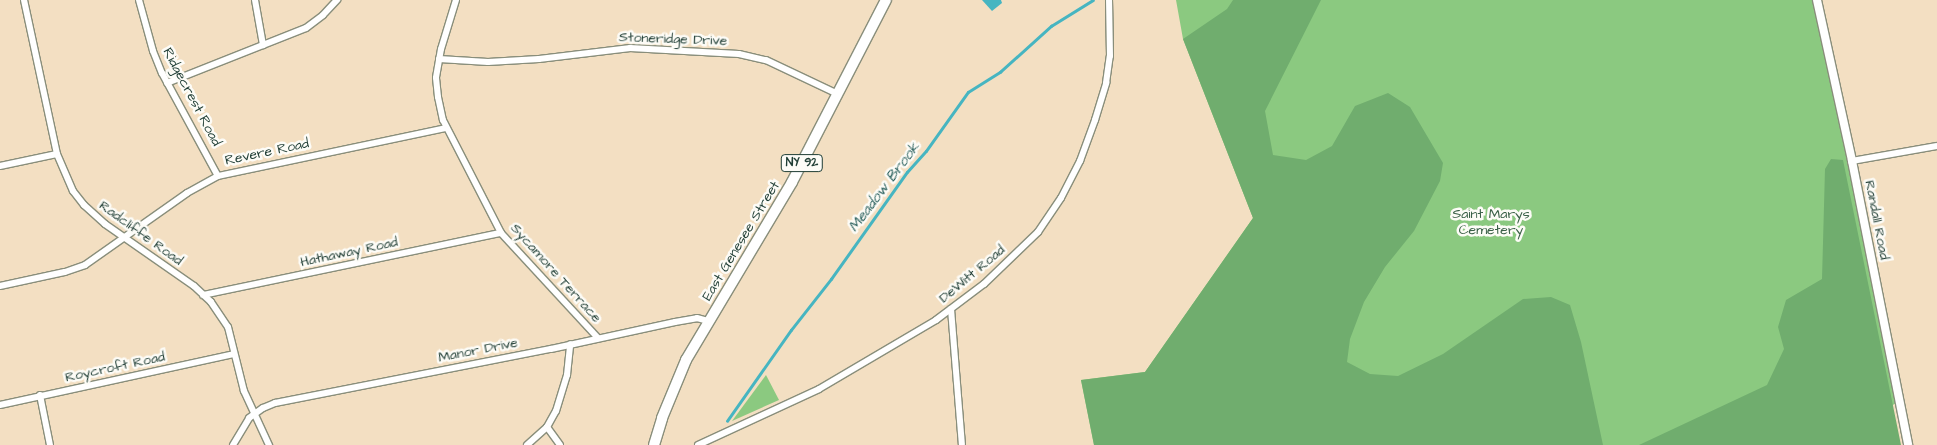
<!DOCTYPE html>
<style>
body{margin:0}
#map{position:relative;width:1937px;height:445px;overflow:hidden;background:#f3dfc2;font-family:"Architects Daughter",sans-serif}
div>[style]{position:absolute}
.green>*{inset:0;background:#8bc980}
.forest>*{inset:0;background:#70ad6e}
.water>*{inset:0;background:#46b5c1}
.stream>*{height:2.5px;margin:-1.25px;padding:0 1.25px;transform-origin:1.25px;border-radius:1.25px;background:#46b5c1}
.roads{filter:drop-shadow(1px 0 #898e7b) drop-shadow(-1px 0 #898e7b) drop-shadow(0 1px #898e7b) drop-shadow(0 -1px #898e7b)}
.minor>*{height:6px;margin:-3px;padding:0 3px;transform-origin:3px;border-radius:3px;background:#fff}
.tertiary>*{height:8px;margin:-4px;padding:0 4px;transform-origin:4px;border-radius:4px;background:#fff}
.primary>*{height:10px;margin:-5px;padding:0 5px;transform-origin:5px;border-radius:5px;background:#fff}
span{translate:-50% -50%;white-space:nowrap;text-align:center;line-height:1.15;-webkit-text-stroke:5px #fdfcf7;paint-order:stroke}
.shield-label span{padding:1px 4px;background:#fdfcf7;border:1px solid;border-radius:4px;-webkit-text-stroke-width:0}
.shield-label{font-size:12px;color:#1f3d34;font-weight:700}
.street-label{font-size:14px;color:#1f3d34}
.park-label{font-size:14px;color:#3a6047}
.water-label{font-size:15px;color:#2b615e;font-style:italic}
</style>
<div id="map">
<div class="green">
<div style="clip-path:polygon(1176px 0,1817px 0,1900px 401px,1820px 445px,1094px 445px,1081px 380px,1145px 372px,1253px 218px,1183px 39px)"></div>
<div style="clip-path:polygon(766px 375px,779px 400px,732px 421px)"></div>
</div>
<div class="forest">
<div style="clip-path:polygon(1233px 0,1321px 0,1265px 111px,1273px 155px,1306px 160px,1332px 146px,1355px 106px,1388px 93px,1410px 107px,1443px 163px,1440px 181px,1414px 231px,1385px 267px,1364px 302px,1350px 339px,1347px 362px,1370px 374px,1398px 376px,1443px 354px,1523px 299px,1551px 297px,1570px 305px,1581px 342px,1603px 445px,1094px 445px,1081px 380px,1145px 372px,1253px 218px,1183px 39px,1227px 9px)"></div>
<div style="clip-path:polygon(1831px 159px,1843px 160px,1901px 445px,1639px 445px,1767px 385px,1784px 349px,1778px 327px,1786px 300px,1822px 279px,1825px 169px)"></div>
</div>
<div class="water">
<div style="clip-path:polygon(982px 0,1001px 0,1002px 3px,992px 11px)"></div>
</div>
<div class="stream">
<div style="left:727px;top:421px;width:111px;rotate:-54.9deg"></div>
<div style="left:791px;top:330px;width:65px;rotate:-51.9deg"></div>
<div style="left:831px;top:279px;width:131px;rotate:-54.6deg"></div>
<div style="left:907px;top:172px;width:28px;rotate:-48deg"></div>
<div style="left:926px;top:151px;width:72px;rotate:-54.6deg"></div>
<div style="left:968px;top:92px;width:38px;rotate:-32deg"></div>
<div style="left:1000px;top:72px;width:69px;rotate:-42deg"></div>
<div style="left:1051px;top:26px;width:49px;rotate:-31.8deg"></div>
</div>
<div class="roads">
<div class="minor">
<div style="left:24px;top:0;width:157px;rotate:77.9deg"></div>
<div style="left:57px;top:154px;width:40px;rotate:66.6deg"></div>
<div style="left:73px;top:191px;width:18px;rotate:52deg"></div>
<div style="left:84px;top:205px;width:28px;rotate:42deg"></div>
<div style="left:105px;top:224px;width:108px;rotate:34.9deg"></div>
<div style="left:194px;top:286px;width:23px;rotate:43deg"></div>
<div style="left:211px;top:302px;width:30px;rotate:56deg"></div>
<div style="left:228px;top:327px;width:66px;rotate:76deg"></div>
<div style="left:244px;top:391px;width:60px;rotate:65.2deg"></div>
<div style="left:139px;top:0;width:53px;rotate:74.6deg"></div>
<div style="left:153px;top:51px;width:24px;rotate:68deg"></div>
<div style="left:162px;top:73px;width:117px;rotate:61.5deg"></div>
<div style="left:255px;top:0;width:46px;rotate:79.9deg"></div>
<div style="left:456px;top:0;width:51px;rotate:107deg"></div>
<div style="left:441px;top:49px;width:29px;rotate:100deg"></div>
<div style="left:436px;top:78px;width:19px;rotate:84deg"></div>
<div style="left:438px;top:97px;width:24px;rotate:78deg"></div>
<div style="left:443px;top:120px;width:127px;rotate:62.8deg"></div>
<div style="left:501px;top:233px;width:143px;rotate:47.3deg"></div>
<div style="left:439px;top:59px;width:49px;rotate:3.5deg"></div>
<div style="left:488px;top:62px;width:51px;rotate:-3.4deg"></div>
<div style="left:539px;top:59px;width:92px;rotate:-6.9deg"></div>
<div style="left:630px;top:48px;width:109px;rotate:3.2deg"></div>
<div style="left:739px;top:54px;width:28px;rotate:13deg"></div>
<div style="left:766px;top:60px;width:80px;rotate:25.3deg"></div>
<div style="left:167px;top:83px;width:149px;rotate:-21.6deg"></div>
<div style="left:306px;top:28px;width:21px;rotate:-37deg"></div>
<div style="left:323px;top:15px;width:21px;rotate:-47deg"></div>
<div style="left:1852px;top:161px;width:86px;rotate:-10deg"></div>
<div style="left:0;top:166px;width:58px;rotate:-11.9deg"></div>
<div style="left:0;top:286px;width:66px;rotate:-12.2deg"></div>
<div style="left:65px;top:272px;width:21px;rotate:-19deg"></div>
<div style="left:85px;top:265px;width:125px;rotate:-35.2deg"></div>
<div style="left:187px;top:193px;width:35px;rotate:-29deg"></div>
<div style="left:218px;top:176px;width:233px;rotate:-11.9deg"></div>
<div style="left:203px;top:295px;width:304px;rotate:-11.8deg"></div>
<div style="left:951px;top:309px;width:136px;rotate:85.4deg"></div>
<div style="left:40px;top:395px;width:51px;rotate:78.7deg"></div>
<div style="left:0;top:405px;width:239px;rotate:-12.3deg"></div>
<div style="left:547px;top:427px;width:22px;rotate:54deg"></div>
<div style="left:233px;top:445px;width:31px;rotate:-59deg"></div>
<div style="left:249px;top:418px;width:17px;rotate:-36deg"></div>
<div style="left:263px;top:408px;width:13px;rotate:-23deg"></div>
<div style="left:275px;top:403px;width:281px;rotate:-11.1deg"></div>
<div style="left:551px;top:349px;width:127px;rotate:-12.3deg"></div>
<div style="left:675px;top:322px;width:22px;rotate:-10deg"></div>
<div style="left:697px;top:318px;width:11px;rotate:15deg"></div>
<div style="left:527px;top:445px;width:27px;rotate:-42deg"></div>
<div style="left:547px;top:427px;width:18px;rotate:-61deg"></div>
<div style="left:556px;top:411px;width:38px;rotate:-73deg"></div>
<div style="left:567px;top:375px;width:31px;rotate:-84deg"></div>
<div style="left:698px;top:445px;width:133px;rotate:-24.8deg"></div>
<div style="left:819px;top:389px;width:136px;rotate:-30.5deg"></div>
<div style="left:936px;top:320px;width:60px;rotate:-36.9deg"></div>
<div style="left:984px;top:284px;width:75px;rotate:-43.9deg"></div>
<div style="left:1038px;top:232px;width:41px;rotate:-55.9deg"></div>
<div style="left:1061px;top:198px;width:42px;rotate:-62.8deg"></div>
<div style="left:1080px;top:161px;width:44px;rotate:-69.9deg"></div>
<div style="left:1095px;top:120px;width:39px;rotate:-73deg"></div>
<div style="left:1106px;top:83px;width:27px;rotate:-82deg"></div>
<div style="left:1110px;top:56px;width:56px;rotate:-91deg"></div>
</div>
<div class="tertiary">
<div style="left:1817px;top:0;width:165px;rotate:77.7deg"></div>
<div style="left:1852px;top:161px;width:289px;rotate:78.8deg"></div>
</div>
<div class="primary">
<div style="left:654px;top:445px;width:28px;rotate:-73deg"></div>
<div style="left:662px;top:418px;width:63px;rotate:-67.5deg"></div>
<div style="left:686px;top:360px;width:207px;rotate:-59.2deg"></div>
<div style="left:792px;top:182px;width:205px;rotate:-62.7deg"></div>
</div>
</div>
<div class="shield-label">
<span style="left:802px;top:163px">NY 92</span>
</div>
<div class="street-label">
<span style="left:673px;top:39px;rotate:2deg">Stoneridge Drive</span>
<span style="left:192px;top:97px;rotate:62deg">Ridgecrest Road</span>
<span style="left:267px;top:152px;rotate:-12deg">Revere Road</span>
<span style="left:1877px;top:220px;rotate:79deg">Randall Road</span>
<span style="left:141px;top:233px;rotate:36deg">Radcliffe Road</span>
<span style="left:741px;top:241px;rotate:-59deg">East Genesee Street</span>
<span style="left:349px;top:252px;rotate:-12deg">Hathaway Road</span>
<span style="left:556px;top:273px;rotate:48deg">Sycamore Terrace</span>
<span style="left:972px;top:274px;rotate:-40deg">DeWitt Road</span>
<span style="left:478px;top:350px;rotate:-11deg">Manor Drive</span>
<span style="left:115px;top:367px;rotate:-12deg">Roycroft Road</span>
</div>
<div class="park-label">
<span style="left:1491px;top:222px">Saint Marys<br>Cemetery</span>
</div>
<div class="water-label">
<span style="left:884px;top:187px;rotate:-53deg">Meadow Brook</span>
</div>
</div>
